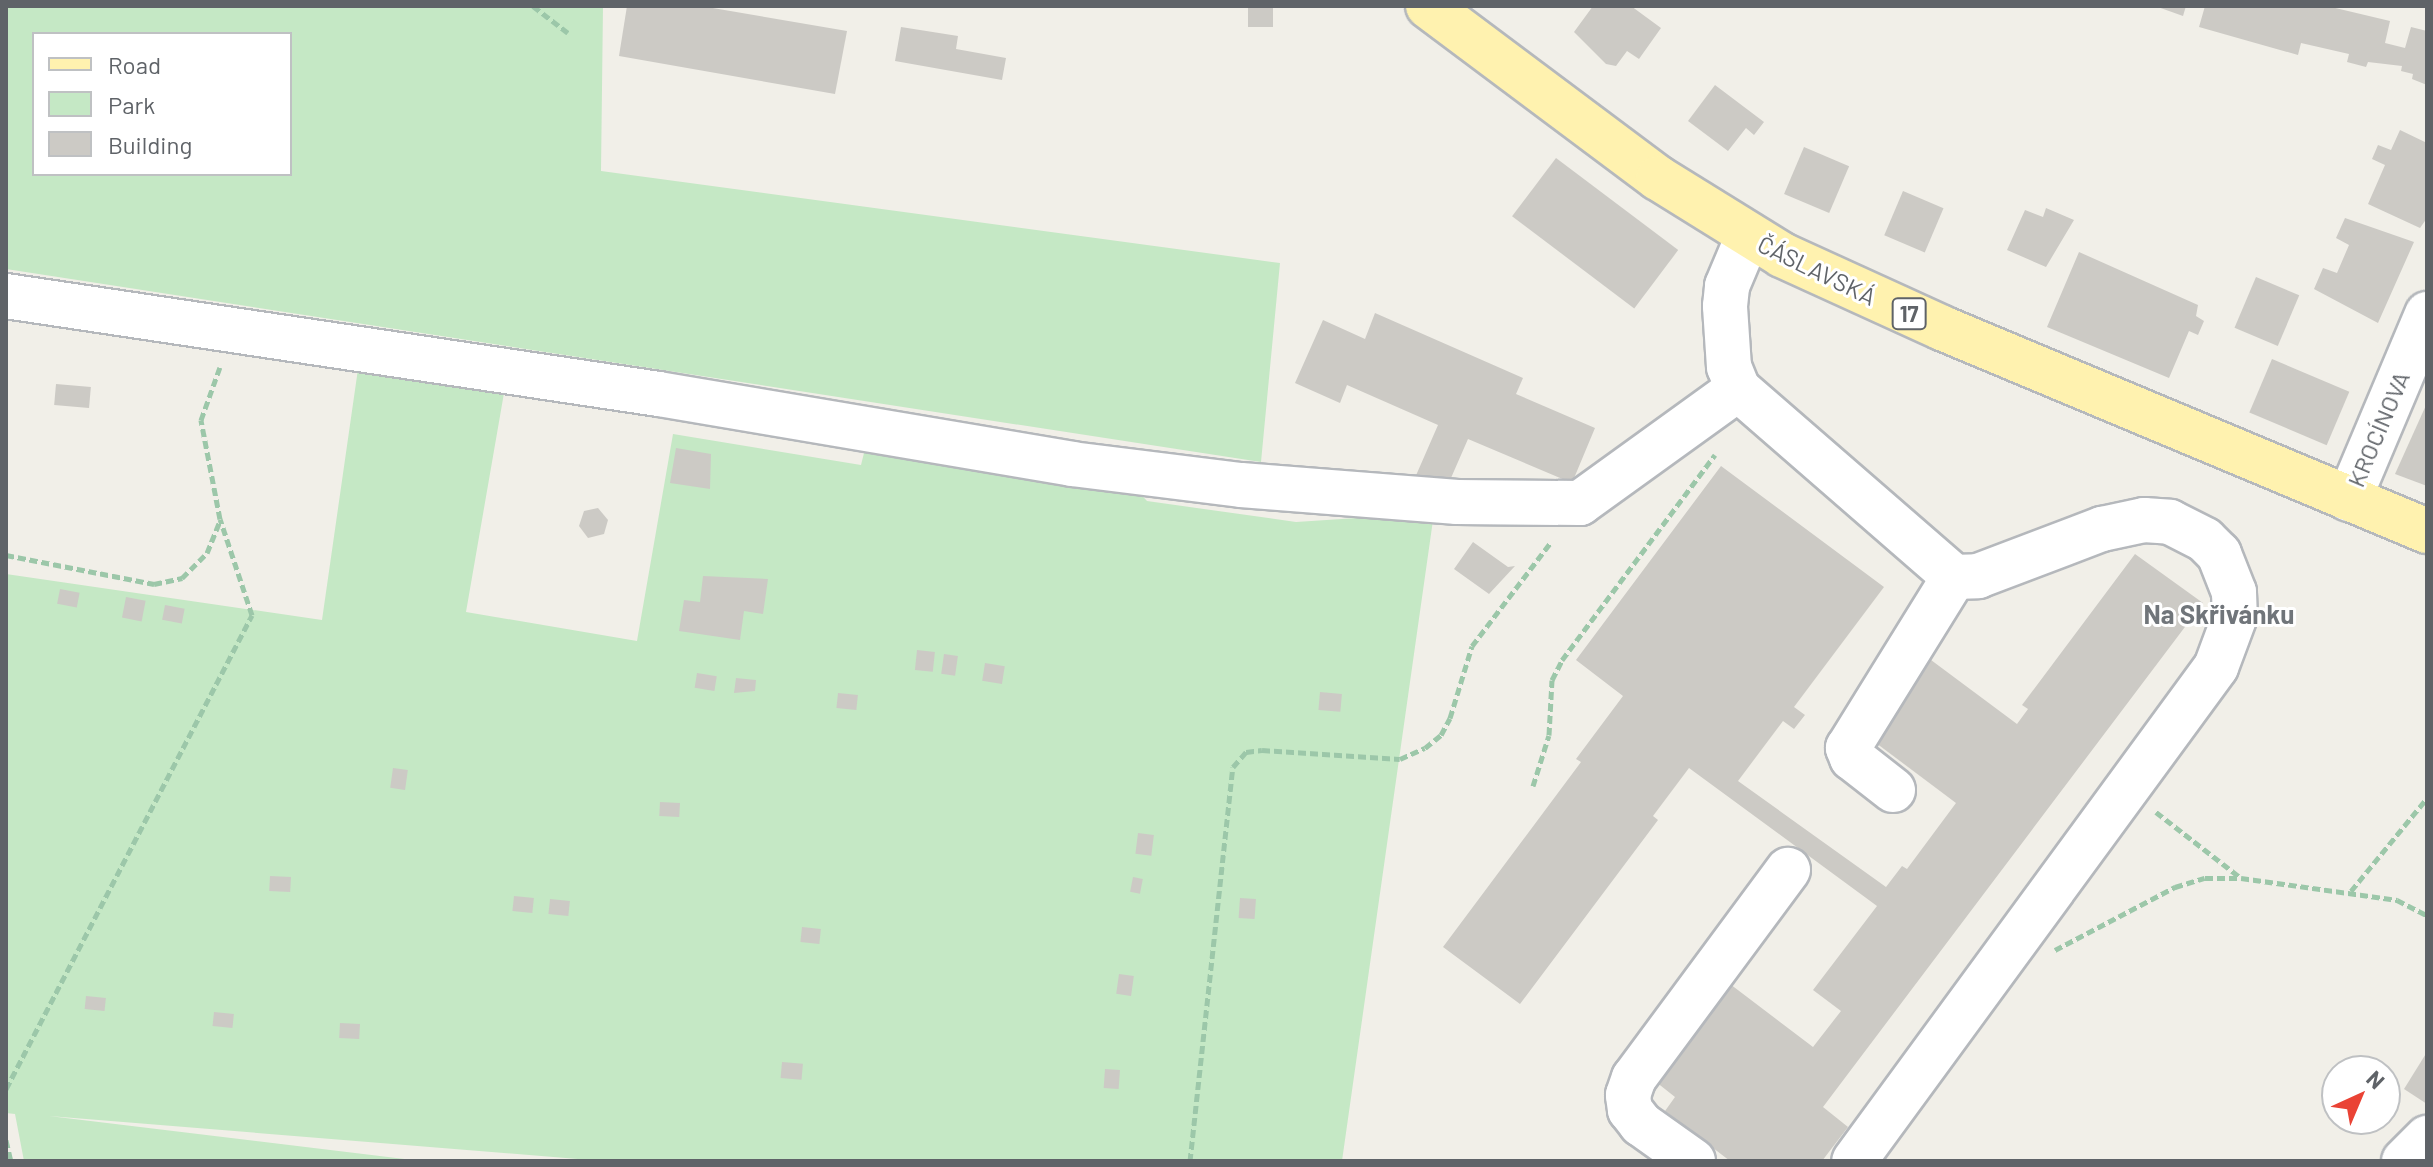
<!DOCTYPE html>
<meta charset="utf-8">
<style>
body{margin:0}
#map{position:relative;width:2433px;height:1167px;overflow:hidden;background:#f1efe8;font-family:Barlow,sans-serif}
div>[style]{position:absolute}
.green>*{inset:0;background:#c5e8c5}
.building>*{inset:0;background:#cccac5;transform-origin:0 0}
.path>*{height:5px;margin-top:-2.5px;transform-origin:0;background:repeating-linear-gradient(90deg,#9cc7a9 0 8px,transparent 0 12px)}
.roads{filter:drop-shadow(2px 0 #b5b8bc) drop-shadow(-2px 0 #b5b8bc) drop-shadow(0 2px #b5b8bc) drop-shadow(0 -2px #b5b8bc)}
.minor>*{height:44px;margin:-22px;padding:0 22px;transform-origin:22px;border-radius:22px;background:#fff}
.major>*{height:44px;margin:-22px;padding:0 22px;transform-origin:22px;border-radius:22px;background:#fff2af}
span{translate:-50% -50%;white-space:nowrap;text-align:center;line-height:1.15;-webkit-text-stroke:6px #fff;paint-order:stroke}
.shield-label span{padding:2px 6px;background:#fff;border:2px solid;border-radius:6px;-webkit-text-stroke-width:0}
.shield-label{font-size:22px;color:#5f6368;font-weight:700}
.street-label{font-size:24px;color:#5f6368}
.neighbourhood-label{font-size:26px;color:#70757a;font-weight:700}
.frame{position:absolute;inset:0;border:8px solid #5f6368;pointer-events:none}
.legend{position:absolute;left:32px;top:32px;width:260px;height:144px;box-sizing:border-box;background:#fff;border:2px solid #bfc1c3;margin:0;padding:10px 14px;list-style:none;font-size:24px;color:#5f6368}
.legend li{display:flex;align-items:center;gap:16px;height:40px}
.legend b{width:40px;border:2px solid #bfc1c3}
.north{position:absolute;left:2321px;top:1055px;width:80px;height:80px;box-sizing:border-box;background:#fff;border:2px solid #bfc1c3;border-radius:50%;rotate:44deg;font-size:22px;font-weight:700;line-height:32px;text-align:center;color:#5f6368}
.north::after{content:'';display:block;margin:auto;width:28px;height:36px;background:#ea4335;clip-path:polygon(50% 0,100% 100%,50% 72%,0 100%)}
</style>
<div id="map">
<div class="green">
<div style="clip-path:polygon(evenodd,6px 6px,603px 6px,601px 171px,1280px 263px,1261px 462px,6px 269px,6px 6px,34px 34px,290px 34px,290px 174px,34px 174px,34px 34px)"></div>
<div style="clip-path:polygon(358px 369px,504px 393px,466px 612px,637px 641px,673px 434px,861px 465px,866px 445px,1133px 486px,1147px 501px,1296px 522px,1434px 513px,1342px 1161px,602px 1161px,49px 1116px,421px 1161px,24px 1161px,15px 1114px,6px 1113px,6px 574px,322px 620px)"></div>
</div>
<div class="building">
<div style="clip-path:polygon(627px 6px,701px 6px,847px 31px,835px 94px,619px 56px)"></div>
<div style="left:1248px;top:6px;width:25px;height:21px"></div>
<div style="clip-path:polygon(1593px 6px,1631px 6px,1661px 28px,1639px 59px,1627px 51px,1616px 66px,1606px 64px,1574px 32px)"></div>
<div style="clip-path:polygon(2155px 6px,2186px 6px,2183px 16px)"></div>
<div style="clip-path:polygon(2205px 6px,2327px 6px,2390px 21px,2385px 43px,2405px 48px,2411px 27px,2427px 31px,2427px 85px,2412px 79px,2413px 74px,2401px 71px,2402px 66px,2368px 62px,2366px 67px,2347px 62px,2349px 54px,2301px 43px,2298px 55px,2199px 27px)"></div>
<div style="clip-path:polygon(901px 27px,958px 36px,956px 49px,1006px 58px,1002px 80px,895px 61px)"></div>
<div style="clip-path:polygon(1715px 85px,1764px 122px,1754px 135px,1746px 128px,1728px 151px,1688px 121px)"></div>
<div style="clip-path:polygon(2400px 130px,2427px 143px,2427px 218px,2420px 228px,2368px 204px,2385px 165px,2372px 159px,2378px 145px,2391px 150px)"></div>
<div style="left:1804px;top:147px;width:49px;height:51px;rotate:23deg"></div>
<div style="left:1556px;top:158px;width:153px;height:73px;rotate:37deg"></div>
<div style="left:1903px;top:191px;width:44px;height:48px;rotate:23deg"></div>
<div style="clip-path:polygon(2046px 208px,2074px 220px,2046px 267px,2007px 250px,2025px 210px,2043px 217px)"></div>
<div style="clip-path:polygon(2345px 218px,2414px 242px,2378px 323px,2314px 289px,2323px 268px,2337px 273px,2349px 245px,2336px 238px)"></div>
<div style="clip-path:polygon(2079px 252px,2198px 305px,2196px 316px,2204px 321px,2198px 335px,2189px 331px,2169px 378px,2047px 327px)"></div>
<div style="left:2256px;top:277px;width:47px;height:55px;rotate:23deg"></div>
<div style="clip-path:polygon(1375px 313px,1523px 378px,1516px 394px,1595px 428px,1572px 483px,1468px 439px,1444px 494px,1414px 480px,1438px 425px,1347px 385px,1340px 403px,1295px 383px,1323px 320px,1365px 339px)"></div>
<div style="left:2272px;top:359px;width:84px;height:58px;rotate:23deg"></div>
<div style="left:56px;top:384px;width:35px;height:21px;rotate:5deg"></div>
<div style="clip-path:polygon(2427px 403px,2427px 486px,2395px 474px)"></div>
<div style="clip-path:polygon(676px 448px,711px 454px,710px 489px,670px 483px)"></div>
<div style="clip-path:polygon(1721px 466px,1884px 587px,1794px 707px,1805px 715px,1794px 729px,1783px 721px,1738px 781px,1886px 887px,1902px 866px,1907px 869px,1956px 803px,1872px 740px,1931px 660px,2017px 724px,2028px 709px,2022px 705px,2135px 554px,2203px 603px,1823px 1107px,1848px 1127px,1822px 1161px,1730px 1161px,1665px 1111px,1675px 1097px,1651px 1078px,1726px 981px,1813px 1047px,1841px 1011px,1813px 990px,1877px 906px,1689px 768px,1653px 816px,1658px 820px,1520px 1004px,1443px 947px,1581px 762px,1576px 759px,1623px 696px,1576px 660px)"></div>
<div style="clip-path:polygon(598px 508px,608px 520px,604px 534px,588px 538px,579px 526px,584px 511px)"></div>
<div style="clip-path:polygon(1473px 542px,1508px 567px,1515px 566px,1489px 594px,1454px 569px)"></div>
<div style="clip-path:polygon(703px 576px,768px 579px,763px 614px,744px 611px,740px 640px,679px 631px,684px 600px,700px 602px)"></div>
<div style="left:60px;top:589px;width:20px;height:15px;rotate:11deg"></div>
<div style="left:126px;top:597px;width:20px;height:21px;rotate:11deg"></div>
<div style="left:165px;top:605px;width:20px;height:15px;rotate:11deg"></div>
<div style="left:917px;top:650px;width:18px;height:20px;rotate:6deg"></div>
<div style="left:944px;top:654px;width:14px;height:20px;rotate:8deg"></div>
<div style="left:985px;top:663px;width:20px;height:18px;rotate:9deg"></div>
<div style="left:697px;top:673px;width:20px;height:15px;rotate:9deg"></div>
<div style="clip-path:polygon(736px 678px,756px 680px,755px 691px,734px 693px)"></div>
<div style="left:1320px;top:692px;width:22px;height:18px;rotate:5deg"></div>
<div style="left:838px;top:693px;width:20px;height:15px;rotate:6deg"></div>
<div style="left:393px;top:768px;width:15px;height:20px;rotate:8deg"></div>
<div style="left:660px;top:802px;width:20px;height:14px;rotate:3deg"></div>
<div style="left:1138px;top:833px;width:16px;height:21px;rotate:7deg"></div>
<div style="left:270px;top:876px;width:21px;height:15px;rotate:3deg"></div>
<div style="left:1133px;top:877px;width:10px;height:15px;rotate:11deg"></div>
<div style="left:514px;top:896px;width:20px;height:15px;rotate:6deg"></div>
<div style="left:1240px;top:898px;width:16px;height:20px;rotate:4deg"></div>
<div style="left:550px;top:899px;width:20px;height:15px;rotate:6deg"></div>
<div style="left:802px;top:927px;width:19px;height:15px;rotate:6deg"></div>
<div style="left:1119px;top:974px;width:15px;height:20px;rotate:8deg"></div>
<div style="left:86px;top:996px;width:20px;height:13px;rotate:6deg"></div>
<div style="left:214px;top:1012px;width:20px;height:14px;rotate:6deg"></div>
<div style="left:340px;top:1023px;width:20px;height:15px;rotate:3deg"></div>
<div style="clip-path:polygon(2427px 1052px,2427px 1104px,2404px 1089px)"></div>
<div style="left:782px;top:1062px;width:21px;height:16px;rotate:5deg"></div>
<div style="left:1105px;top:1069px;width:15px;height:19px;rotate:4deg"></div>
</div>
<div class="path">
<div style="left:533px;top:6px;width:44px;rotate:37.6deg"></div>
<div style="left:6px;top:555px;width:151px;rotate:11.1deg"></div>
<div style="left:154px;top:584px;width:29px;rotate:-12deg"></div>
<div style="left:182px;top:578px;width:35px;rotate:-45deg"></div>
<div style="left:207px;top:553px;width:35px;rotate:-68deg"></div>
<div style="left:1533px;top:786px;width:53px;rotate:-72.6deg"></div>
<div style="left:1549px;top:735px;width:55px;rotate:-86.9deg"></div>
<div style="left:1552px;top:680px;width:22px;rotate:-63deg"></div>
<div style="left:1562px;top:660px;width:256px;rotate:-53.3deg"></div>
<div style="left:2156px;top:812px;width:108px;rotate:37.8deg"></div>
<div style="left:2241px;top:878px;width:158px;rotate:8deg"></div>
<div style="left:2397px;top:900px;width:34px;rotate:27deg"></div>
<div style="left:2351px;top:891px;width:120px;rotate:-50.7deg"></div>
<div style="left:2055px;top:950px;width:136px;rotate:-27.7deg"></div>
<div style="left:2175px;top:887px;width:31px;rotate:-17deg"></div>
<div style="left:2205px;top:878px;width:35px"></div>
<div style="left:6px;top:1089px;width:534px;rotate:-62.57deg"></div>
<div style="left:252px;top:615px;width:101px;rotate:-108.4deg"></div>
<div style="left:220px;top:519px;width:101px;rotate:-100.9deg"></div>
<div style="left:201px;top:420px;width:56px;rotate:-70.3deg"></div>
<div style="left:6px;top:1140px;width:22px;rotate:77deg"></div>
<div style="left:1190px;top:1161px;width:396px;rotate:-83.8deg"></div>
<div style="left:1233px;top:767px;width:20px;rotate:-49deg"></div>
<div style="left:1246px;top:752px;width:16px;rotate:-7deg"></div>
<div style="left:1262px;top:750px;width:138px;rotate:3.7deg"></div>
<div style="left:1400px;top:759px;width:27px;rotate:-24deg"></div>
<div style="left:1425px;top:748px;width:21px;rotate:-39deg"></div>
<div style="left:1441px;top:735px;width:19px;rotate:-62deg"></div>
<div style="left:1450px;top:718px;width:75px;rotate:-73deg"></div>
<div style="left:1472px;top:646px;width:131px;rotate:-52.8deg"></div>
</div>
<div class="roads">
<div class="minor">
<div style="left:6px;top:296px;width:660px;rotate:8.54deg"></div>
<div style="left:659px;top:394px;width:419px;rotate:9.6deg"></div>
<div style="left:1072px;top:464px;width:170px;rotate:7.1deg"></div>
<div style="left:1241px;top:485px;width:217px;rotate:4.5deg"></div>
<div style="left:1457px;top:502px;width:123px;rotate:0.5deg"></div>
<div style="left:1580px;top:503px;width:195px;rotate:-35.8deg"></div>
<div style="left:1738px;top:389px;width:24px;rotate:-112deg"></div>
<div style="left:1729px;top:367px;width:61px;rotate:-93.8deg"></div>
<div style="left:1725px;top:306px;width:20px;rotate:-84deg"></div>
<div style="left:1727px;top:286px;width:54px;rotate:-67.2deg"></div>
<div style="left:1738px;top:389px;width:286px;rotate:41deg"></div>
<div style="left:1954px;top:577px;width:24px;rotate:-2deg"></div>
<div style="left:1978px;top:576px;width:133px;rotate:-20.8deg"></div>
<div style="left:2102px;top:529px;width:43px;rotate:-12.1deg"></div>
<div style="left:2144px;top:520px;width:26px;rotate:4deg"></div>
<div style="left:2170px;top:522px;width:39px;rotate:27deg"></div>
<div style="left:2205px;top:540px;width:20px;rotate:45deg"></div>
<div style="left:2219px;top:554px;width:41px;rotate:68.5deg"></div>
<div style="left:2234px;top:592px;width:24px;rotate:88deg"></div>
<div style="left:2235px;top:616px;width:54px;rotate:110.4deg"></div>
<div style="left:2216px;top:667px;width:612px;rotate:126.23deg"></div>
<div style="left:2349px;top:499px;width:201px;rotate:-67.1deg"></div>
<div style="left:1893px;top:790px;width:52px;rotate:-142deg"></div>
<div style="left:1852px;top:758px;width:11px;rotate:-112deg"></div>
<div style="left:1848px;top:748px;width:201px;rotate:-58.2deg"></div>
<div style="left:1693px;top:1161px;width:64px;rotate:-144.6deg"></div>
<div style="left:1641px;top:1124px;width:18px;rotate:-128deg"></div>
<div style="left:1630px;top:1110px;width:15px;rotate:-98deg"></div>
<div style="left:1628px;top:1095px;width:18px;rotate:-71deg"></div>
<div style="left:1634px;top:1078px;width:259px;rotate:-53.5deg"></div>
<div style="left:2404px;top:1161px;width:33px;rotate:-45deg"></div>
</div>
<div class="major">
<div style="left:1428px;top:6px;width:287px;rotate:36.8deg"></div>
<div style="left:1658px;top:178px;width:146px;rotate:31.8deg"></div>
<div style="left:1782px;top:255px;width:176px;rotate:24.5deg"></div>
<div style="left:1942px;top:328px;width:526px;rotate:22.71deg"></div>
</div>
</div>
<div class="shield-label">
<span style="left:1909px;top:314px">17</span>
</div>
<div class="street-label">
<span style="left:1817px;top:270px;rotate:26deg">ČÁSLAVSKÁ</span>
<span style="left:2378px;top:429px;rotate:-67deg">KROCÍNOVA</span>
</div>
<div class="neighbourhood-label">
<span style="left:2219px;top:614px">Na Skřivánku</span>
</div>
<div class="frame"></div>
<ul class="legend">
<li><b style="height:10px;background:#fff2af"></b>Road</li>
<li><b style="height:22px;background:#c5e8c5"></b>Park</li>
<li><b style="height:22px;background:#cccac5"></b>Building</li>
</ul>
<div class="north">N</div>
</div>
